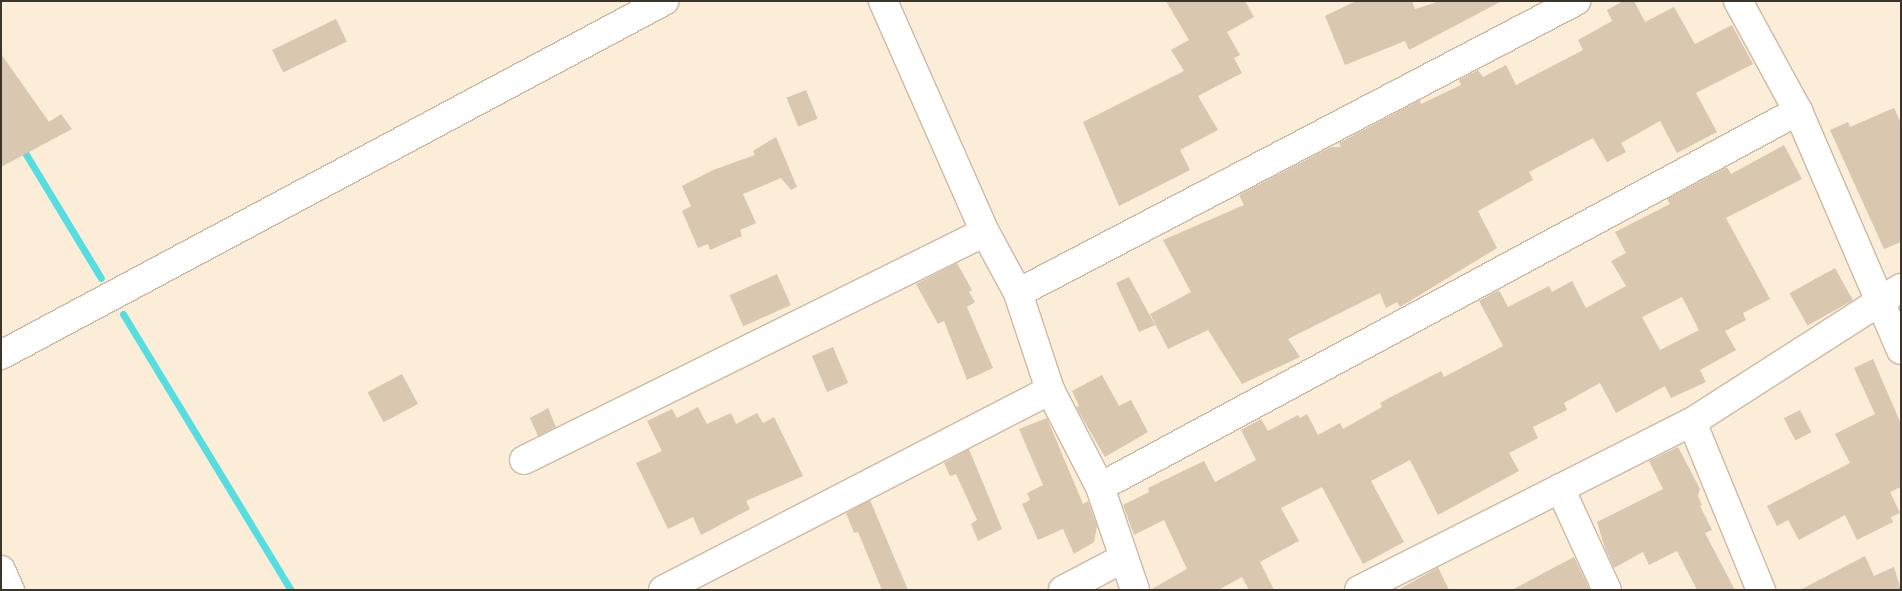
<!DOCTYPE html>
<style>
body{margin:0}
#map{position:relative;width:1902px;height:591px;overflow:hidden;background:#fcedd9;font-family:Inter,sans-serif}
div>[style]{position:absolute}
.stream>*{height:7px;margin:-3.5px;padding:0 3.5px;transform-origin:3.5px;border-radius:3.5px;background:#56dde0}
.building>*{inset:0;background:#dac7af;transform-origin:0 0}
.roads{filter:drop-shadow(1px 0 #ccbaa2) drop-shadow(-1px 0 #ccbaa2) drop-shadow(0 1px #ccbaa2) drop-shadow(0 -1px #ccbaa2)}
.minor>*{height:28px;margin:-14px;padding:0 14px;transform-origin:14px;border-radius:14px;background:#fff}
.major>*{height:28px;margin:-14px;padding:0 14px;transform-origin:14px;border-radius:14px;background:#fff}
span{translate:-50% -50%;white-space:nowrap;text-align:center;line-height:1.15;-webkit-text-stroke:4.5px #fcfcfc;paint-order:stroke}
.frame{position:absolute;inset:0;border:2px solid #3b342a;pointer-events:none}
</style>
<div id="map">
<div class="stream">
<div style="left:21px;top:146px;width:154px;rotate:58.8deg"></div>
<div style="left:123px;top:314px;width:323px;rotate:58.7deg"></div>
</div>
<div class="building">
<div style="clip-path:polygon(1166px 1px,1245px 1px,1254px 17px,1227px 32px,1240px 55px,1234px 58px,1242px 73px,1198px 96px,1218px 130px,1180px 150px,1190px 170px,1119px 206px,1083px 122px,1184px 71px,1171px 50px,1189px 40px)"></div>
<div style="clip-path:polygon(1356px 1px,1412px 1px,1415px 9px,1440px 1px,1502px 1px,1409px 50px,1405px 41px,1345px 65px,1325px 16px)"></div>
<div style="clip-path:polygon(1623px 1px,1634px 1px,1645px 22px,1674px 7px,1695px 44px,1732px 25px,1753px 64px,1696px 93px,1717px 132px,1677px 153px,1660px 121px,1621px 143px,1626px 152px,1607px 162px,1593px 138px,1529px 172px,1533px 180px,1478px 211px,1497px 248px,1400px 307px,1397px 302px,1386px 308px,1380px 293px,1288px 339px,1300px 357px,1242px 384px,1208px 330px,1168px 349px,1150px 314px,1191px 292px,1163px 240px,1244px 205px,1239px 195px,1331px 147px,1341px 147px,1339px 143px,1420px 100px,1421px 104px,1461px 85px,1459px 80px,1478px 70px,1483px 77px,1506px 65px,1516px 85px,1583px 50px,1578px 40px,1612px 21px,1607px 10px)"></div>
<div style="left:336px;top:19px;width:25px;height:71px;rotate:64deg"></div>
<div style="clip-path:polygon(1px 54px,49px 122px,61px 114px,72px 129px,1px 167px)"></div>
<div style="left:806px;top:90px;width:31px;height:21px;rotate:68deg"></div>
<div style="clip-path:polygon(1894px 108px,1901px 123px,1901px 242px,1884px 249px,1830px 130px,1848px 122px,1850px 127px)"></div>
<div style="clip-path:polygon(776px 137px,797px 187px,791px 190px,781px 178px,743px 194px,756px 223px,740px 230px,742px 236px,710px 250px,708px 244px,698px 248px,682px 211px,691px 206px,682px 186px,713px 170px,755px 155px,753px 151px)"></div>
<div style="clip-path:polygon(evenodd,1784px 145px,1802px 179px,1726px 218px,1770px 299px,1743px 313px,1746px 320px,1725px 331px,1736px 350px,1700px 370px,1706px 382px,1671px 398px,1665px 386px,1616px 413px,1600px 383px,1564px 403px,1567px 410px,1533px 427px,1538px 438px,1509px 453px,1519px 471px,1438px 515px,1410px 460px,1371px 481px,1404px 542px,1363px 564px,1322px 487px,1281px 508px,1299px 541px,1260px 562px,1274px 590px,1249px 590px,1242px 577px,1218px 590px,1150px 590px,1187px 569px,1164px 520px,1134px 535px,1123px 505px,1149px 492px,1148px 488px,1204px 461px,1215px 482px,1256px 460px,1241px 430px,1261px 419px,1268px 431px,1298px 415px,1300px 418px,1307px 414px,1318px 435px,1340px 423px,1343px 429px,1382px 407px,1380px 403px,1389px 398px,1441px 371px,1444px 377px,1503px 346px,1479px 301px,1499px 290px,1508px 307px,1549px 286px,1552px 292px,1572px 281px,1586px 308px,1626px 286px,1611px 261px,1626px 253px,1615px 232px,1670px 204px,1667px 199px,1727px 167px,1731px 174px,1784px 145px,1682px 297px,1699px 330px,1660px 350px,1642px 317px,1682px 297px)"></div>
<div style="clip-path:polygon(957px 263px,972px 290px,969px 292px,975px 302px,967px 307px,993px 368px,967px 380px,944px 321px,938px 324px,916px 284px)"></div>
<div style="left:1835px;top:268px;width:37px;height:52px;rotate:61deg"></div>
<div style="left:777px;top:274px;width:34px;height:52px;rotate:66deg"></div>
<div style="clip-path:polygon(1129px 277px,1155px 325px,1139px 332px,1116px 283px)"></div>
<div style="left:833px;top:347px;width:39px;height:23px;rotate:67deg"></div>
<div style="clip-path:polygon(1873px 359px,1901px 424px,1901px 487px,1890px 492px,1900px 513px,1891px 517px,1893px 522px,1857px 540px,1845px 515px,1799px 540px,1788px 520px,1777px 526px,1767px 506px,1850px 463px,1835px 434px,1875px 414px,1854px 368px)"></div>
<div style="left:402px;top:374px;width:34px;height:39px;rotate:62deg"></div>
<div style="clip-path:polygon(1102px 375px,1119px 406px,1131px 400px,1148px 432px,1105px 457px,1076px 407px,1079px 406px,1072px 391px)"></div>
<div style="clip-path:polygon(698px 407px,707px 424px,731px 413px,736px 424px,757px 413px,763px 423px,774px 417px,803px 476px,746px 501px,750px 509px,701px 535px,693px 517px,668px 529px,636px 463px,662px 451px,647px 421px,672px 409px,677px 418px)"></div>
<div style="clip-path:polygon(548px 408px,556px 427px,538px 436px,530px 418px)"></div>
<div style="left:1800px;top:410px;width:25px;height:18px;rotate:63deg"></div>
<div style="clip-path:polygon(1047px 418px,1083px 504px,1088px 501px,1097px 526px,1094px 542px,1074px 554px,1063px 529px,1038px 540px,1022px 504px,1030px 500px,1027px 493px,1043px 485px,1019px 429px)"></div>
<div style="clip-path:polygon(1678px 447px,1700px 489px,1698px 496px,1702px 505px,1700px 506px,1712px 530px,1705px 533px,1735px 590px,1697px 590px,1677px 551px,1649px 565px,1643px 552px,1614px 568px,1605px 548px,1597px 522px,1663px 489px,1649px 461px)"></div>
<div style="clip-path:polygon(969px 449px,1002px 529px,978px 541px,971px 524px,977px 520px,956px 474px,950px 476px,944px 463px)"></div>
<div style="clip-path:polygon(870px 500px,897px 564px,908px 590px,882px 590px,858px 532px,854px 533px,846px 513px)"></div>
<div style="clip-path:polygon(1865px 556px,1874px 576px,1894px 567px,1901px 590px,1800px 590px)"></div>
<div style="clip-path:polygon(1574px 557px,1590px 590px,1512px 590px)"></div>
<div style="clip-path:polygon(1438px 567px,1449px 590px,1398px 590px,1435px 569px)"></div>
</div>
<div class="roads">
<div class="minor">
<div style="left:883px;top:1px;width:253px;rotate:66.2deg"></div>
<div style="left:985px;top:232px;width:69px;rotate:61.6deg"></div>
<div style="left:1018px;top:293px;width:102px;rotate:71.7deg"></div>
<div style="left:1050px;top:390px;width:109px;rotate:62.7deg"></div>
<div style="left:1100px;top:487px;width:109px;rotate:71.2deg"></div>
<div style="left:1738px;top:1px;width:125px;rotate:61.4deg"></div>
<div style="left:1798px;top:111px;width:260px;rotate:66.7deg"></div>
<div style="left:1018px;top:293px;width:630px;rotate:-27.62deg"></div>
<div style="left:1692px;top:422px;width:182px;rotate:67.7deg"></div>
<div style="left:524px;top:460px;width:514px;rotate:-26.32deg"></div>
<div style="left:1100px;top:487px;width:793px;rotate:-28.31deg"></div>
<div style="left:1560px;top:488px;width:112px;rotate:65.3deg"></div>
<div style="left:1px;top:570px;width:22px;rotate:66deg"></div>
<div style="left:663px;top:590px;width:436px;rotate:-27.3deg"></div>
<div style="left:1063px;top:590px;width:67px;rotate:-27.7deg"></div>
<div style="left:1359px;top:590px;width:373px;rotate:-26.8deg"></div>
<div style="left:1692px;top:422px;width:248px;rotate:-32.7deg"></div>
</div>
<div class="major">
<div style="left:1px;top:355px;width:752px;rotate:-28.1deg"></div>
</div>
</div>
<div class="frame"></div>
</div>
